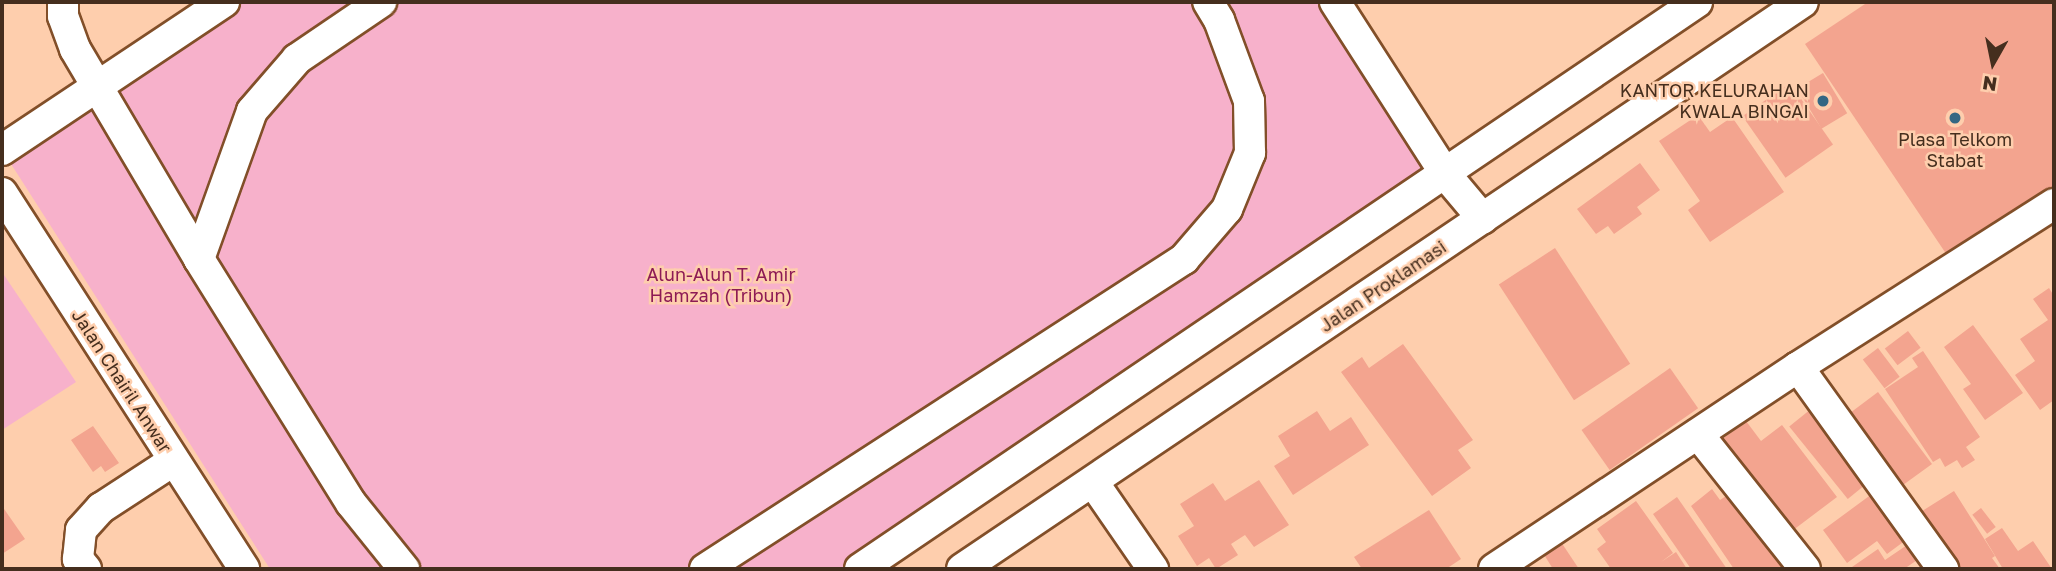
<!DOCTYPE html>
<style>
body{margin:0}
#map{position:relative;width:2056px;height:571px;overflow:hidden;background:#fecead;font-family:"Golos Text",sans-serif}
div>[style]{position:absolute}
.green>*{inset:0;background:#f7b1cb}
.building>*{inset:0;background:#f3a48f;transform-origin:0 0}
.roads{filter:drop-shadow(2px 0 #824f29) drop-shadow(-2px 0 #824f29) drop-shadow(0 2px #824f29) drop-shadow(0 -2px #824f29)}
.minor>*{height:30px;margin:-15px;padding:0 15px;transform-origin:15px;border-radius:15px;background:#fff}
.dots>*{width:19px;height:19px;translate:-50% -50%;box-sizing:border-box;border:4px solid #fecead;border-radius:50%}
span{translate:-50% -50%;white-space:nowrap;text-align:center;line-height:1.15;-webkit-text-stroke:5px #fecead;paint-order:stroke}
.poi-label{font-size:18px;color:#452e1e}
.right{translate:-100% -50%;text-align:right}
.park-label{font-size:18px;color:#8d1a55}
.street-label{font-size:18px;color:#452e1e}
.frame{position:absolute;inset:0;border:4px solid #452e1e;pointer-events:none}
.north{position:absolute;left:1958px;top:28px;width:70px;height:70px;-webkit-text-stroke:5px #fecead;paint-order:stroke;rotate:189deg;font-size:19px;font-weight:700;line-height:28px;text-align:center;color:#452e1e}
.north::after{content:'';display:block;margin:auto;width:24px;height:32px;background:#452e1e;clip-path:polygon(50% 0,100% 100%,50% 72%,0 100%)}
</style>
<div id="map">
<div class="green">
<div style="clip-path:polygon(234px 2px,1326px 2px,1437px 173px,850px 569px,270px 569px,4px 153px)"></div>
<div style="clip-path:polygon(2px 272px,76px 382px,2px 430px)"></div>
</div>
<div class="building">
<div style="clip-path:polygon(1868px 2px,2054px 2px,2054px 193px,1951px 261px,1805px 44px)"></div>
<div style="left:1823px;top:73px;width:47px;height:30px;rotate:59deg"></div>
<div style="left:1790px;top:83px;width:75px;height:58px;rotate:55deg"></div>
<div style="clip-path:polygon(1698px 115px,1710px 132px,1732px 117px,1784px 192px,1710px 242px,1688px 210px,1700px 201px,1659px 141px)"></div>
<div style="clip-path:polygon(1640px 163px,1660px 190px,1637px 207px,1642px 214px,1614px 234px,1608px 226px,1596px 234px,1577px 209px)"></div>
<div style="left:1555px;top:248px;width:138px;height:67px;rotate:57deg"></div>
<div style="clip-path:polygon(2049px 288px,2054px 296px,2054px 400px,2040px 410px,2015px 375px,2035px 361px,2020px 339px,2048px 320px,2033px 299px)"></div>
<div style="clip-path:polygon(1973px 325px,2023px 393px,1985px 420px,1963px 389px,1971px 384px,1944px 347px)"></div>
<div style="left:1908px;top:331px;width:21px;height:29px;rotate:53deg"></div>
<div style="clip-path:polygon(1403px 344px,1473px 440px,1458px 450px,1471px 468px,1432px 496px,1341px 372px,1362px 357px,1369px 368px)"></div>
<div style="left:1878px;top:348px;width:36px;height:19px;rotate:53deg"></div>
<div style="clip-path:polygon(1923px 351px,1980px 437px,1966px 447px,1975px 460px,1962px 468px,1957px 460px,1945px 467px,1940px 458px,1933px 462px,1885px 389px,1918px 367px,1912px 358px)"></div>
<div style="left:1670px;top:368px;width:49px;height:108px;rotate:55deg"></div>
<div style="clip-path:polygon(1878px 392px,1932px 464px,1903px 485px,1899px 480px,1889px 487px,1860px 449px,1871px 441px,1850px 413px)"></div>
<div style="left:1811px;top:409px;width:93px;height:28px;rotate:51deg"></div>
<div style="clip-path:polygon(1317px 411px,1330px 431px,1351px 417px,1369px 445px,1293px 495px,1274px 466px,1290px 456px,1278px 436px)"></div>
<div style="clip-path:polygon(1746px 421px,1761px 441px,1782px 425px,1837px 497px,1784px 537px,1714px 445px)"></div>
<div style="clip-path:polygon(93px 426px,119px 463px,105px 472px,101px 466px,93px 472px,71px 440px)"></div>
<div style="clip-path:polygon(1259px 480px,1289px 525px,1254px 547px,1245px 535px,1231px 544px,1238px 555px,1216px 569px,1209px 558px,1197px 566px,1178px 536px,1194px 526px,1180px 504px,1213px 483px,1225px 501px)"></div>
<div style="clip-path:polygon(1712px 489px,1720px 500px,1737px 489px,1790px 569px,1734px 569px,1691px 506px)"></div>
<div style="clip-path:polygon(1876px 491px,1910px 537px,1887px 554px,1877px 541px,1847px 563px,1823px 530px)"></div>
<div style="clip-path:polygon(1954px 491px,1995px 556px,1992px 558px,2000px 569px,1955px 569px,1919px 513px)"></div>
<div style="clip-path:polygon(1677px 497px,1727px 569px,1691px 569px,1653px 514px)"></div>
<div style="clip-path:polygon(1636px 501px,1673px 553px,1661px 562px,1676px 552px,1687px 569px,1611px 569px,1597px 549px,1606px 542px,1597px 529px)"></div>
<div style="clip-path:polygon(2px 506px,25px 539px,2px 554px)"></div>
<div style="left:1981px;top:508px;width:24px;height:11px;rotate:52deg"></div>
<div style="clip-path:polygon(1429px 510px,1461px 559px,1446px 569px,1362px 569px,1354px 557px)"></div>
<div style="clip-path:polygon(2002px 528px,2018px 551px,2033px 541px,2052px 569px,2003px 569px,1985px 539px)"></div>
<div style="clip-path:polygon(1913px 541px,1923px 556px,1904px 569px,1852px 567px,1878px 549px,1885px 560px)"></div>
<div style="clip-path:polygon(1561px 542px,1579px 569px,1553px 569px,1543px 553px)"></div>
</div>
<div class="roads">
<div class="minor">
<div style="left:63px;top:2px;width:14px;rotate:90deg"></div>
<div style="left:63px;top:16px;width:35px;rotate:70deg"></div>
<div style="left:75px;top:49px;width:244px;rotate:59.4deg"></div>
<div style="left:199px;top:259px;width:287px;rotate:58.1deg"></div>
<div style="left:351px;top:503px;width:85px;rotate:51.2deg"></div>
<div style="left:1335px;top:2px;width:206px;rotate:57.3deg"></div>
<div style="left:1446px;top:175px;width:57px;rotate:49.9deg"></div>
<div style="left:2px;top:150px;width:267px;rotate:-33.7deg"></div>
<div style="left:2px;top:193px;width:447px;rotate:57.2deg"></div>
<div style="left:199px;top:259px;width:157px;rotate:-70.3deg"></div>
<div style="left:252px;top:111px;width:69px;rotate:-49.1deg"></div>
<div style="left:297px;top:59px;width:102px;rotate:-34.2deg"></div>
<div style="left:1798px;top:367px;width:249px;rotate:54.3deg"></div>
<div style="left:1698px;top:434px;width:172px;rotate:51.6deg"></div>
<div style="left:1093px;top:482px;width:106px;rotate:55.4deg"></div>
<div style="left:86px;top:569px;width:13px;rotate:-129deg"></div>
<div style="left:78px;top:559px;width:29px;rotate:-84deg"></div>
<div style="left:81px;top:530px;width:30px;rotate:-48deg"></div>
<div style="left:101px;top:508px;width:86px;rotate:-33.1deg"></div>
<div style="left:705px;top:569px;width:571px;rotate:-32.91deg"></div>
<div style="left:1184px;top:259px;width:66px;rotate:-49.3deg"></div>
<div style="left:1227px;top:209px;width:61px;rotate:-67.7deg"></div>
<div style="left:1250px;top:153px;width:52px;rotate:-91.1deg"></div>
<div style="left:1249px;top:101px;width:86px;rotate:-110.3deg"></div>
<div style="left:1219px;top:20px;width:21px;rotate:-121deg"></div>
<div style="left:860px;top:569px;width:1011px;rotate:-34.11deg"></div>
<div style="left:962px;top:569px;width:1014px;rotate:-33.99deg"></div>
<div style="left:1494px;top:569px;width:365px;rotate:-33.6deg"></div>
<div style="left:1798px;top:367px;width:303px;rotate:-32.5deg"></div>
</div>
</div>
<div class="dots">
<div style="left:1823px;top:101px;background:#336783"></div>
<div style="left:1955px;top:118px;background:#336783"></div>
</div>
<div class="poi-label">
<span class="right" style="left:1809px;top:101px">KANTOR KELURAHAN<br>KWALA BINGAI</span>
<span style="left:1955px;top:150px">Plasa Telkom<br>Stabat</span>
</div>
<div class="park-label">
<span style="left:721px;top:285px">Alun-Alun T. Amir<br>Hamzah (Tribun)</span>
</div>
<div class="street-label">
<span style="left:1383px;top:286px;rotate:-34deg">Jalan Proklamasi</span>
<span style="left:122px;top:381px;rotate:57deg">Jalan Chairil Anwar</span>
</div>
<div class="frame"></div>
<div class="north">N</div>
</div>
